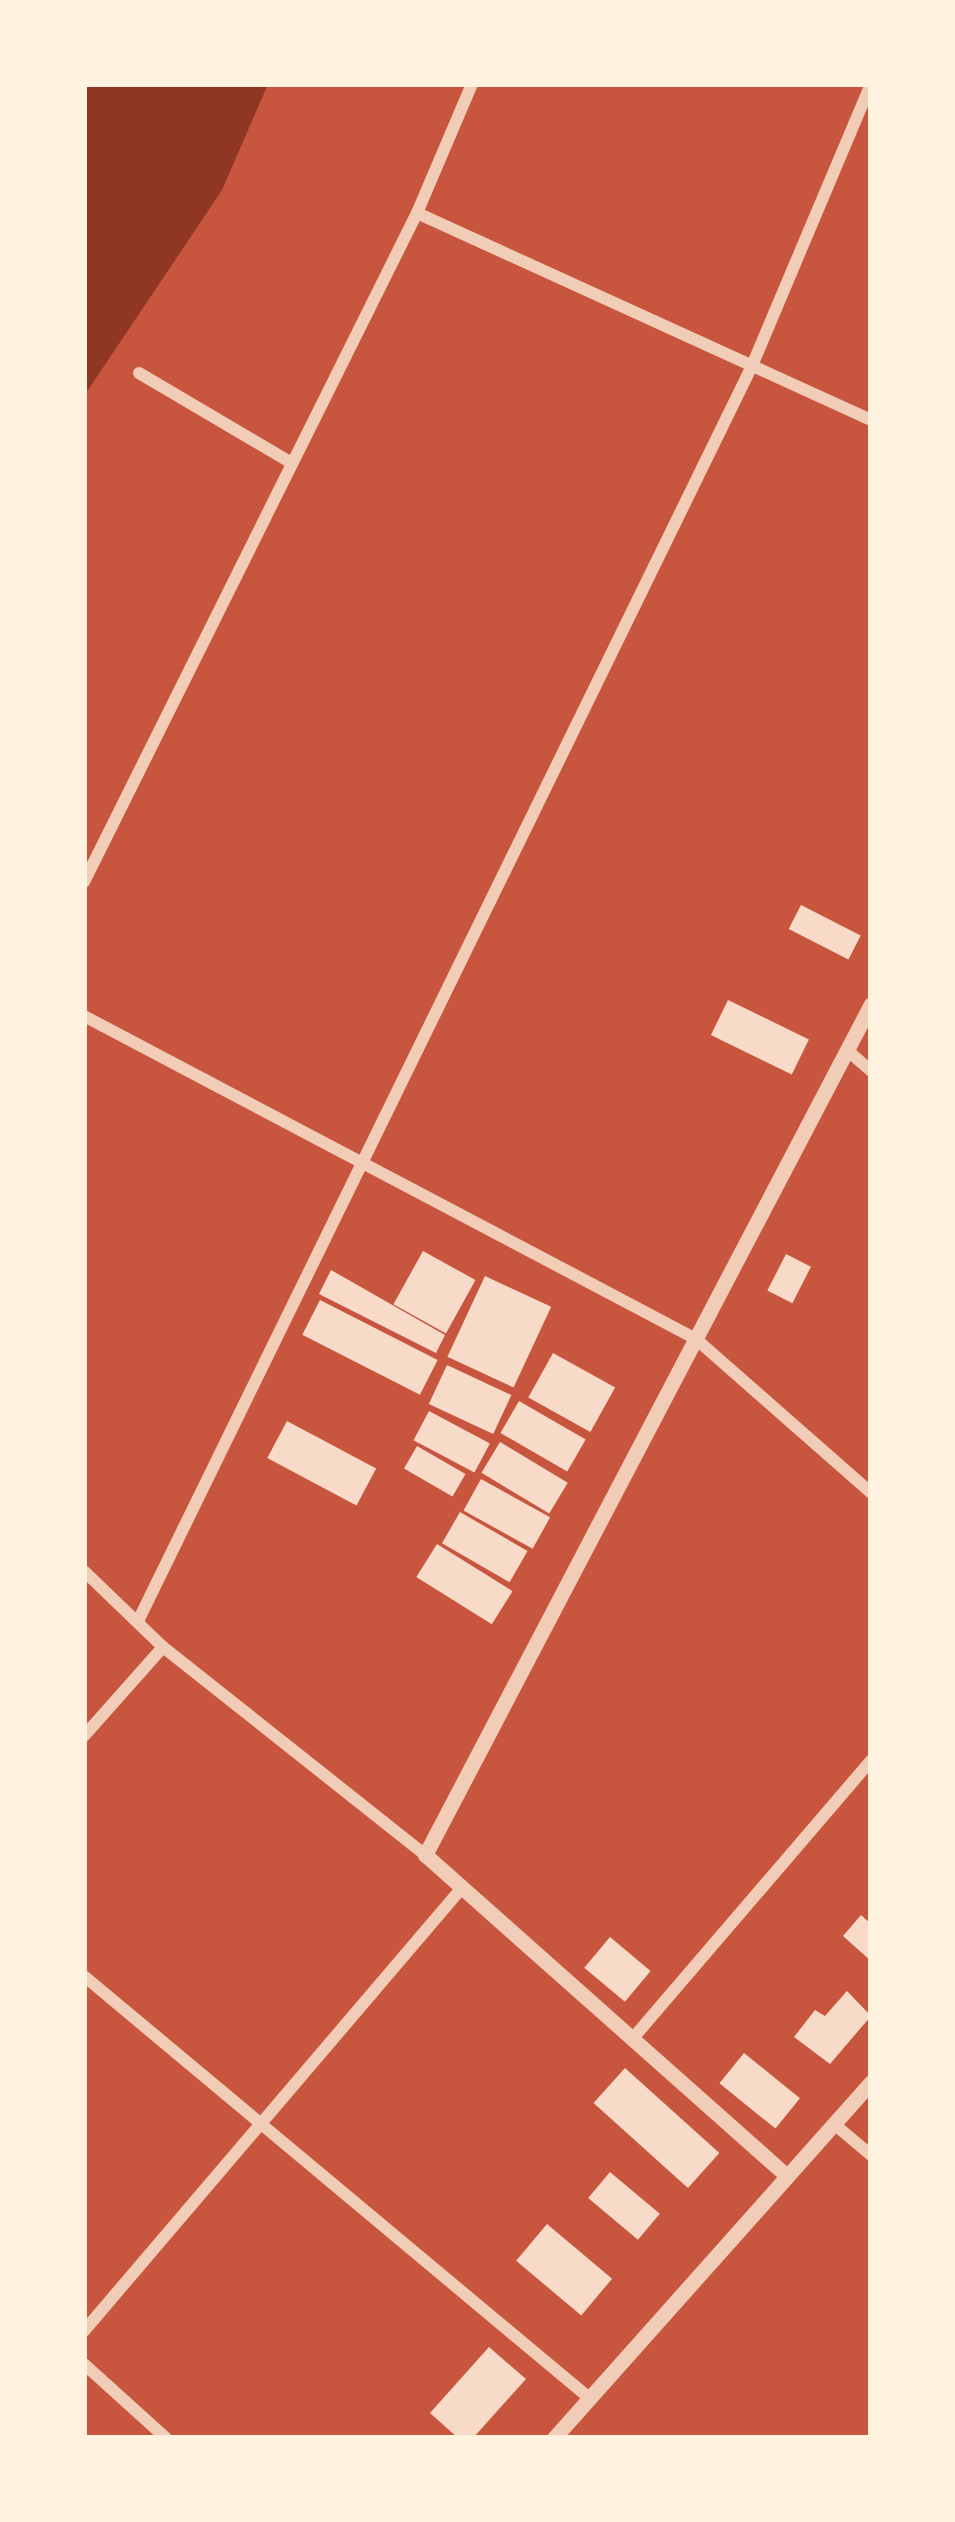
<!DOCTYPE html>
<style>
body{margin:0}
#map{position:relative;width:955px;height:2522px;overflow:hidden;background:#c8553d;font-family:"PT Sans",sans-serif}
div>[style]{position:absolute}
.water>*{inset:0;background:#8f3625}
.building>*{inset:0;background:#f7dbc8;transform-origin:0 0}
.minor>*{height:12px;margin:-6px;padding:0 6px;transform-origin:6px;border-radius:6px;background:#f1ccb7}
.tertiary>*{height:15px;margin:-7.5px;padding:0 7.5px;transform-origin:7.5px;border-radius:7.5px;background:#f1ccb7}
span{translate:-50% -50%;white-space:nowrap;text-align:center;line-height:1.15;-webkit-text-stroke:9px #fff3e0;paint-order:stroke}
.frame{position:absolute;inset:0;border:87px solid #fff3e0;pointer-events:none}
</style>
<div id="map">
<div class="water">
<div style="clip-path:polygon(84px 84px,268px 84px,222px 190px,84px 396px)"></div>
</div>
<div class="building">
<div style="left:801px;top:905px;width:67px;height:27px;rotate:27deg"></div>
<div style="left:728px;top:1000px;width:90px;height:39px;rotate:26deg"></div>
<div style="left:423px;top:1251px;width:60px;height:61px;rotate:29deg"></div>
<div style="left:786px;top:1254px;width:28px;height:41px;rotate:27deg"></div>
<div style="clip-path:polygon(331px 1270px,445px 1335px,436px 1353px,319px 1294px)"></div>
<div style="left:485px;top:1276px;width:73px;height:89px;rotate:25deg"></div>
<div style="left:320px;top:1300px;width:132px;height:39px;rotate:27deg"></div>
<div style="left:553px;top:1353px;width:71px;height:51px;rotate:29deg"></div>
<div style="left:447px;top:1365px;width:71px;height:43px;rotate:25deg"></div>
<div style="left:519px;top:1401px;width:77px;height:37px;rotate:30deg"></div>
<div style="left:429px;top:1411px;width:69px;height:33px;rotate:28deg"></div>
<div style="left:287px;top:1421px;width:101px;height:42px;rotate:28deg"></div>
<div style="left:500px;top:1442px;width:79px;height:36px;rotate:31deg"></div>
<div style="left:417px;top:1446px;width:56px;height:26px;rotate:30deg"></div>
<div style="left:481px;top:1479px;width:79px;height:36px;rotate:29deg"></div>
<div style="left:460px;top:1512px;width:78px;height:36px;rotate:30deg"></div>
<div style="left:437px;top:1544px;width:89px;height:39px;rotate:32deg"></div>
<div style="clip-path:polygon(861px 1915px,871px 1924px,871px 1961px,843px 1936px)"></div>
<div style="left:610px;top:1937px;width:53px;height:40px;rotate:40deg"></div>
<div style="clip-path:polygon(847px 1991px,871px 2016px,830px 2064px,794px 2037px,815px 2010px,825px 2016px)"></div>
<div style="left:744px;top:2053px;width:72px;height:39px;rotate:39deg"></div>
<div style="left:625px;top:2068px;width:127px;height:47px;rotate:42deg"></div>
<div style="left:610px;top:2172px;width:65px;height:34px;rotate:40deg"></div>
<div style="left:547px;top:2224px;width:85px;height:48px;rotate:40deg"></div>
<div style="clip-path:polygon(489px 2347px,526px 2379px,473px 2438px,458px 2438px,430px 2413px)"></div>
</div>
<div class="minor">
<div style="left:417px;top:213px;width:499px;rotate:24.5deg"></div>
<div style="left:139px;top:373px;width:178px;rotate:30.5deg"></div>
<div style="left:84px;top:882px;width:747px;rotate:-63.54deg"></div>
<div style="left:417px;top:213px;width:140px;rotate:-66.9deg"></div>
<div style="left:84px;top:1016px;width:692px;rotate:27.82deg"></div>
<div style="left:696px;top:1339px;width:233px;rotate:41.3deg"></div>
<div style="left:847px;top:1050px;width:32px;rotate:41deg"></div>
<div style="left:84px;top:1571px;width:110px;rotate:43.9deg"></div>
<div style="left:163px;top:1647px;width:335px;rotate:38.4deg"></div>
<div style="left:139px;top:1619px;width:1393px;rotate:-63.93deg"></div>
<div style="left:751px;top:368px;width:308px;rotate:-67.1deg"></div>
<div style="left:84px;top:1736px;width:119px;rotate:-48.4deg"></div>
<div style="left:84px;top:1976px;width:657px;rotate:39.87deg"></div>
<div style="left:634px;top:2037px;width:365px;rotate:-49.4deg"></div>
<div style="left:834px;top:2124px;width:48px;rotate:40deg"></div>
<div style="left:84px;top:2331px;width:581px;rotate:-49.54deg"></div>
<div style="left:84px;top:2364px;width:110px;rotate:42.1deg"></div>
</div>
<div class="tertiary">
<div style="left:787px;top:2176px;width:484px;rotate:-138.4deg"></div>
<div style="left:425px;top:1855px;width:961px;rotate:-62.34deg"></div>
<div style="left:554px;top:2438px;width:477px;rotate:-48.3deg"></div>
</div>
<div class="frame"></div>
</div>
